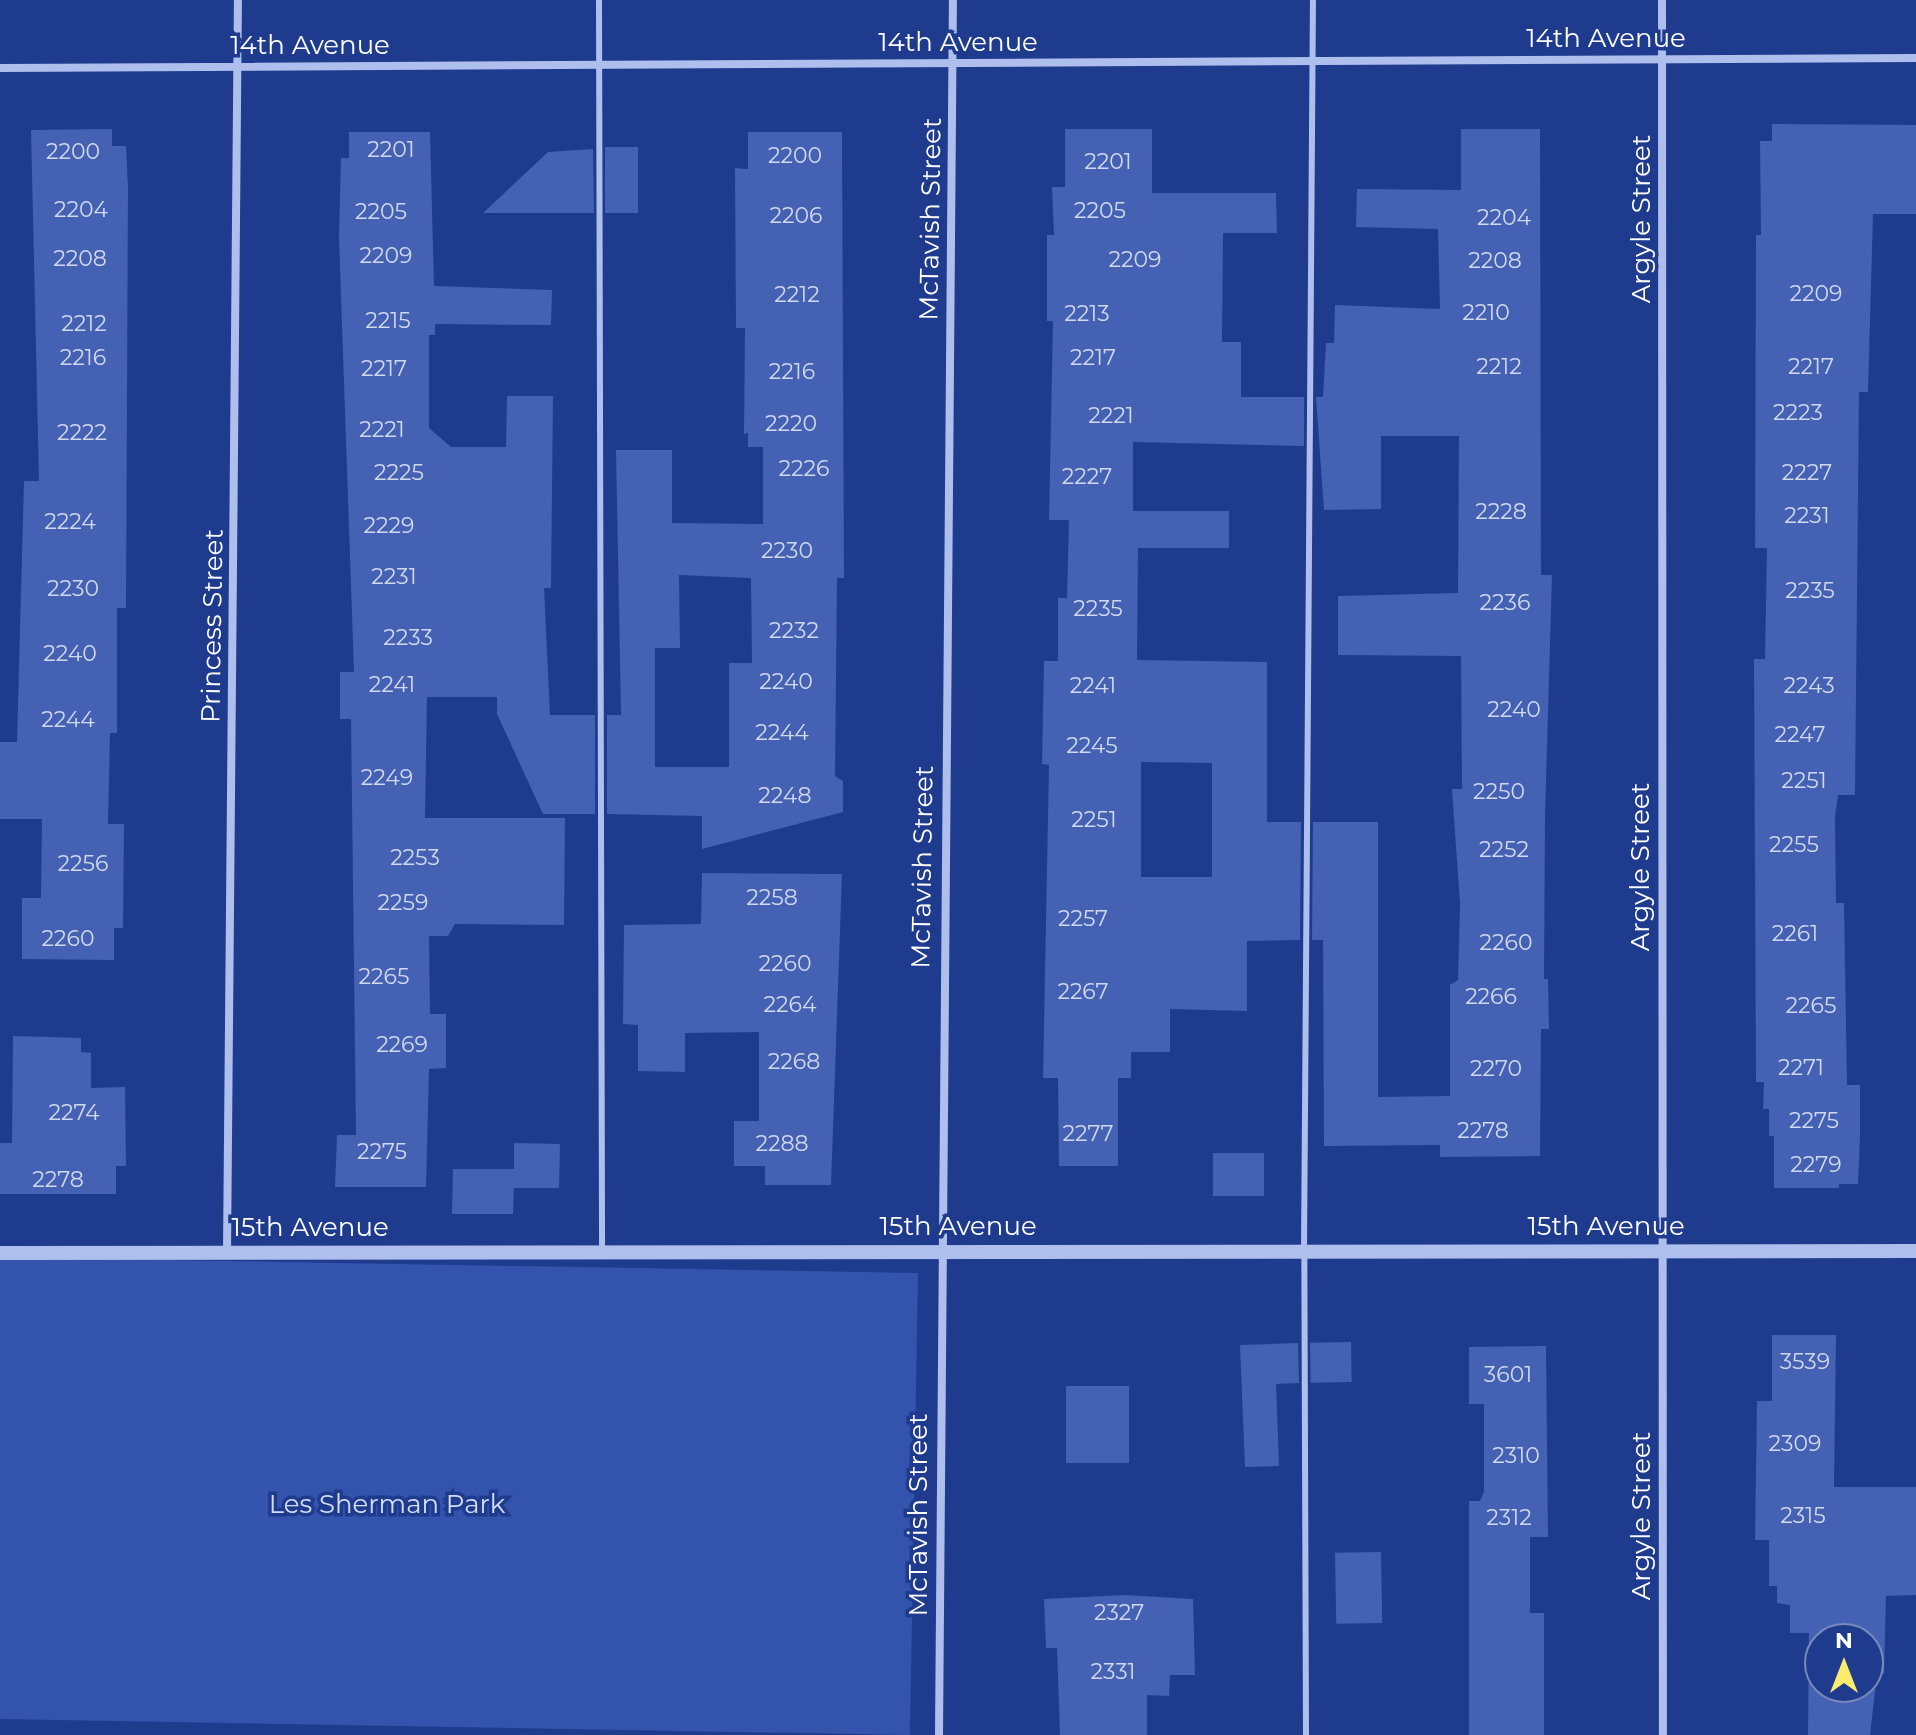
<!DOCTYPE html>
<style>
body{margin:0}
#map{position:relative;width:1916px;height:1735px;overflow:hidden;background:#1f3b8e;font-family:Montserrat,sans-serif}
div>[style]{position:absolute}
.green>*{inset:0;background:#3353ac;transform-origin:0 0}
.building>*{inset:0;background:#4461b4;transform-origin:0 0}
.service>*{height:6px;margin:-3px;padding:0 3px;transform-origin:3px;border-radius:3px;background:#aebfed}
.minor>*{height:8px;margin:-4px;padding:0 4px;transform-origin:4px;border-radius:4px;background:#aebfed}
.tertiary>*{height:14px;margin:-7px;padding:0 7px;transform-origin:7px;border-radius:7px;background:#aebfed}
span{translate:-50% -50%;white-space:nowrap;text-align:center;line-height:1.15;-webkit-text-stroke:7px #1f3b8e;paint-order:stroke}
.number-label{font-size:22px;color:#d0d8ec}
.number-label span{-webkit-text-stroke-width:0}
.street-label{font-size:26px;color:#fff}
.park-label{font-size:26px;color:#d3ddf9}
.north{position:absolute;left:1804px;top:1623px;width:80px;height:80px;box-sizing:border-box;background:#1f3b8e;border:2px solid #7989bb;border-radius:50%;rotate:0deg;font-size:22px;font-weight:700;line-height:32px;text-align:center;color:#fff}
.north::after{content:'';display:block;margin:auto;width:28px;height:36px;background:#fbec6e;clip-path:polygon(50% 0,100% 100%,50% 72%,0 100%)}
</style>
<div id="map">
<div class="green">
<div style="left:918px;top:1273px;width:462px;height:918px;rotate:91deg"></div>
</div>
<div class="building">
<div style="clip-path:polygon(1772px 124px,1916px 125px,1916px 214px,1873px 214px,1868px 392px,1859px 392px,1855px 795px,1838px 795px,1835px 817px,1836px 903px,1844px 903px,1847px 1085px,1860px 1085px,1860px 1136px,1858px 1184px,1839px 1184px,1839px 1188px,1774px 1188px,1774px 1136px,1769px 1136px,1769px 1109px,1763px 1109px,1764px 1082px,1756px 1082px,1754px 659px,1765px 659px,1767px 548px,1755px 548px,1756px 235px,1761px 235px,1760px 141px,1772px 141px)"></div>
<div style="clip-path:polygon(112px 129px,112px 146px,126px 146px,128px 187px,126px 608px,117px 608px,117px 733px,110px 733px,108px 824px,124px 824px,123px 928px,114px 928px,114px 960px,22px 959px,22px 898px,41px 898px,42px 819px,0 819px,0 742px,17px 742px,24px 481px,39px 481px,31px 130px)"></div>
<div style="clip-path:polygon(evenodd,1065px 129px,1152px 129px,1152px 193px,1276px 193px,1277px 233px,1223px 233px,1222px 342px,1241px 342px,1241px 397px,1304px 397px,1304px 446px,1133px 442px,1133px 511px,1229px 511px,1229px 548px,1138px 548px,1137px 660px,1267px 662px,1267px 822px,1301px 822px,1300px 940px,1247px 941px,1247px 1011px,1170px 1009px,1170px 1052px,1131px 1052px,1131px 1078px,1118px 1078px,1118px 1166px,1059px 1166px,1058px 1078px,1043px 1078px,1049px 765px,1042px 764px,1044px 661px,1058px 661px,1058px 598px,1067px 598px,1069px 520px,1049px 520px,1053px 321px,1047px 321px,1047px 235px,1054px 235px,1052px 187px,1065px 187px,1065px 129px,1141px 762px,1212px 763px,1212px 877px,1141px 877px,1141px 762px)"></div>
<div style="clip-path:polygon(1461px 129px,1540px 129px,1541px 575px,1552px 575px,1545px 816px,1544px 979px,1548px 979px,1549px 1029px,1541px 1029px,1540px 1156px,1440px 1157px,1440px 1145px,1324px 1146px,1323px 940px,1312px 940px,1313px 822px,1378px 822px,1378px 1097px,1450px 1096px,1450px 985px,1458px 980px,1460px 904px,1452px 789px,1462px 789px,1461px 656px,1338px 655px,1338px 596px,1458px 593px,1459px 436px,1381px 436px,1381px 509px,1324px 510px,1316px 397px,1323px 397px,1326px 343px,1334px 343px,1335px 305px,1440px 309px,1438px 229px,1356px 227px,1357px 189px,1461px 190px)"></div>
<div style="clip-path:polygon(349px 132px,430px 132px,434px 286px,552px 290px,551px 325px,435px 324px,435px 335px,429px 335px,429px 428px,451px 447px,506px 447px,507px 396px,553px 396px,551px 588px,544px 588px,550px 715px,595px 715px,595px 814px,543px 814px,497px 714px,497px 697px,427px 697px,425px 818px,565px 818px,564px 925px,455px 924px,448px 936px,429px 936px,430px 1014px,446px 1014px,446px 1068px,429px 1069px,426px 1187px,335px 1187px,337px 1135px,356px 1135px,351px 719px,340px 719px,340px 672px,354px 672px,339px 238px,341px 158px,349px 158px)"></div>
<div style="clip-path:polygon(evenodd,748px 132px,842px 132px,844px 578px,837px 578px,835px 776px,843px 781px,843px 812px,702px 849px,702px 816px,607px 814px,607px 715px,621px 715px,616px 450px,672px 450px,672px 523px,763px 524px,763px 447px,748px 447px,748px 433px,744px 434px,745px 328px,736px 328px,735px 168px,748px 169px,748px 132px,679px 575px,751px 578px,752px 663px,729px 663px,729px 767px,655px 767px,655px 648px,680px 648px,679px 575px)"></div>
<div style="left:638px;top:147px;width:66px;height:33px;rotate:90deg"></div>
<div style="clip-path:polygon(593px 149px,594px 213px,483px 213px,548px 152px)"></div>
<div style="clip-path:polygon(702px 873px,842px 874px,831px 1185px,765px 1185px,765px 1166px,734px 1166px,734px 1121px,759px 1121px,759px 1032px,685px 1033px,685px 1072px,638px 1071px,638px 1025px,623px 1024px,624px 925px,701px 924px)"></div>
<div style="clip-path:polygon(13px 1036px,81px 1038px,81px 1052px,91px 1053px,91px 1088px,125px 1087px,126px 1166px,116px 1166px,116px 1194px,0 1194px,0 1143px,12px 1143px)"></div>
<div style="clip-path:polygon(514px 1143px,560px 1144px,559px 1188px,514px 1188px,513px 1214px,452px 1214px,453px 1169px,514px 1169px)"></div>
<div style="left:1213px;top:1153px;width:51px;height:43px"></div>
<div style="clip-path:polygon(evenodd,1772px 1335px,1836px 1335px,1834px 1487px,1916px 1487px,1916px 1595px,1886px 1596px,1884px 1674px,1877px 1674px,1870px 1735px,1808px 1735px,1809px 1633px,1790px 1633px,1790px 1605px,1777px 1603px,1777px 1586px,1769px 1586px,1769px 1540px,1755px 1540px,1757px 1401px,1772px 1401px,1772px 1335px,1820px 1639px,1868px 1639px,1868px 1687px,1820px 1687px,1820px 1639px)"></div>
<div style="left:1351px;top:1342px;width:40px;height:41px;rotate:89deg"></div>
<div style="clip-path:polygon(1298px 1343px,1299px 1383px,1276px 1384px,1279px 1466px,1245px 1467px,1240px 1345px)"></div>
<div style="clip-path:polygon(1546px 1346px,1548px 1537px,1530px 1537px,1530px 1613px,1544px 1613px,1544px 1735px,1469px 1735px,1469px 1501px,1480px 1501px,1484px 1492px,1484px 1404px,1469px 1404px,1469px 1347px)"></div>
<div style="left:1066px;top:1386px;width:63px;height:77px"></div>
<div style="left:1381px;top:1552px;width:71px;height:46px;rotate:89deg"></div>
<div style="clip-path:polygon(1124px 1595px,1193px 1599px,1195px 1675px,1170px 1675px,1169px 1696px,1147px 1695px,1147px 1735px,1060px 1735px,1057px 1648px,1046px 1648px,1044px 1599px)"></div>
</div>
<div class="service">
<div style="left:599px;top:0;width:1252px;rotate:89.86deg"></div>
<div style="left:1306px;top:1735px;width:484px;rotate:-90.2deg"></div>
<div style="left:1304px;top:1251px;width:1251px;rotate:-89.59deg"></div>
</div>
<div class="minor">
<div style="left:1662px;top:0;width:1735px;rotate:89.97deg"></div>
<div style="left:0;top:68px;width:1916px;rotate:-0.3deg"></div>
<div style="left:227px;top:1252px;width:1252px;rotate:-89.5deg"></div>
<div style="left:939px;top:1735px;width:1735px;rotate:-89.54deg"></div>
</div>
<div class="tertiary">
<div style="left:0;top:1253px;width:1916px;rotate:-0.06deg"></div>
</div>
<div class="number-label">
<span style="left:391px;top:150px">2201</span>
<span style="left:73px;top:152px">2200</span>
<span style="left:795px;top:156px">2200</span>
<span style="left:1108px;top:162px">2201</span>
<span style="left:81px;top:210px">2204</span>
<span style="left:1100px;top:211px">2205</span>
<span style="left:381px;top:212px">2205</span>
<span style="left:796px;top:216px">2206</span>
<span style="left:1504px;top:218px">2204</span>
<span style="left:386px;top:256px">2209</span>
<span style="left:80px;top:259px">2208</span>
<span style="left:1135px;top:260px">2209</span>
<span style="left:1495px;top:261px">2208</span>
<span style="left:1816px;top:294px">2209</span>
<span style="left:797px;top:295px">2212</span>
<span style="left:1486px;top:313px">2210</span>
<span style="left:1087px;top:314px">2213</span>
<span style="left:388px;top:321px">2215</span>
<span style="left:84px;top:324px">2212</span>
<span style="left:83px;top:358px">2216</span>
<span style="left:1093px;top:358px">2217</span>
<span style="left:1499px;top:367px">2212</span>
<span style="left:1811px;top:367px">2217</span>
<span style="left:384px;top:369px">2217</span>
<span style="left:792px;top:372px">2216</span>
<span style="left:1798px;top:413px">2223</span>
<span style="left:1111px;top:416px">2221</span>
<span style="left:791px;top:424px">2220</span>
<span style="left:382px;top:430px">2221</span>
<span style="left:82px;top:433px">2222</span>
<span style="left:804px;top:469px">2226</span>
<span style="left:399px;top:473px">2225</span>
<span style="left:1807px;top:473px">2227</span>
<span style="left:1087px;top:477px">2227</span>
<span style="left:1501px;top:512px">2228</span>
<span style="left:1807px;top:516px">2231</span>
<span style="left:70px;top:522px">2224</span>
<span style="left:389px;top:526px">2229</span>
<span style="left:787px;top:551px">2230</span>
<span style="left:394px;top:577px">2231</span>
<span style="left:73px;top:589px">2230</span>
<span style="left:1810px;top:591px">2235</span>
<span style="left:1505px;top:603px">2236</span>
<span style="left:1098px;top:609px">2235</span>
<span style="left:794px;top:631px">2232</span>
<span style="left:408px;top:638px">2233</span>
<span style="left:70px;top:654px">2240</span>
<span style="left:786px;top:682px">2240</span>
<span style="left:392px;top:685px">2241</span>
<span style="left:1093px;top:686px">2241</span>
<span style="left:1809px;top:686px">2243</span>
<span style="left:1514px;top:710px">2240</span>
<span style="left:68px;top:720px">2244</span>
<span style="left:782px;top:733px">2244</span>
<span style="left:1800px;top:735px">2247</span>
<span style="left:1092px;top:746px">2245</span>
<span style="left:387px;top:778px">2249</span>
<span style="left:1804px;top:781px">2251</span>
<span style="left:1499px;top:792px">2250</span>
<span style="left:785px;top:796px">2248</span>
<span style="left:1094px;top:820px">2251</span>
<span style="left:1794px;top:845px">2255</span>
<span style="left:1504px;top:850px">2252</span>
<span style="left:415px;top:858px">2253</span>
<span style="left:83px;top:864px">2256</span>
<span style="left:772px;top:898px">2258</span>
<span style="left:403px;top:903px">2259</span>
<span style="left:1083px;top:919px">2257</span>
<span style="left:1795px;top:934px">2261</span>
<span style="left:68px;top:939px">2260</span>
<span style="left:1506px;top:943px">2260</span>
<span style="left:785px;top:964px">2260</span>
<span style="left:384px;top:977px">2265</span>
<span style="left:1083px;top:992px">2267</span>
<span style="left:1491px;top:997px">2266</span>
<span style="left:790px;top:1005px">2264</span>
<span style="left:1811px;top:1006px">2265</span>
<span style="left:402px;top:1045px">2269</span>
<span style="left:794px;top:1062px">2268</span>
<span style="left:1801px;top:1068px">2271</span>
<span style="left:1496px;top:1069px">2270</span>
<span style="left:74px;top:1113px">2274</span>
<span style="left:1814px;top:1121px">2275</span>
<span style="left:1483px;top:1131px">2278</span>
<span style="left:1088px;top:1134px">2277</span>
<span style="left:782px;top:1144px">2288</span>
<span style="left:382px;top:1152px">2275</span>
<span style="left:1816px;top:1165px">2279</span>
<span style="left:58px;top:1180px">2278</span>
<span style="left:1805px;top:1362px">3539</span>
<span style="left:1508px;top:1375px">3601</span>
<span style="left:1795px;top:1444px">2309</span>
<span style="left:1516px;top:1456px">2310</span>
<span style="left:1803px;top:1516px">2315</span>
<span style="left:1509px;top:1518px">2312</span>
<span style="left:1119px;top:1613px">2327</span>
<span style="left:1113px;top:1672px">2331</span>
</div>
<div class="street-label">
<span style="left:1606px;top:39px">14th Avenue</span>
<span style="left:958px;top:43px">14th Avenue</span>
<span style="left:310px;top:46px">14th Avenue</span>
<span style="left:931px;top:219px;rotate:-89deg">McTavish Street</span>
<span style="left:1642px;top:219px;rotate:-90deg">Argyle Street</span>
<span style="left:213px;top:626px;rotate:-89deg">Princess Street</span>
<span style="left:923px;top:867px;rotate:-89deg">McTavish Street</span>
<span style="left:1641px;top:867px;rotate:-90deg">Argyle Street</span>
<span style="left:958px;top:1227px">15th Avenue</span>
<span style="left:1606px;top:1227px">15th Avenue</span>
<span style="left:310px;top:1228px">15th Avenue</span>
<span style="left:919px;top:1515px;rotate:-90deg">McTavish Street</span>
<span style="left:1642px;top:1516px;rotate:-90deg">Argyle Street</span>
</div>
<div class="park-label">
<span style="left:387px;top:1505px">Les Sherman Park</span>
</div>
<div class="north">N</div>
</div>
